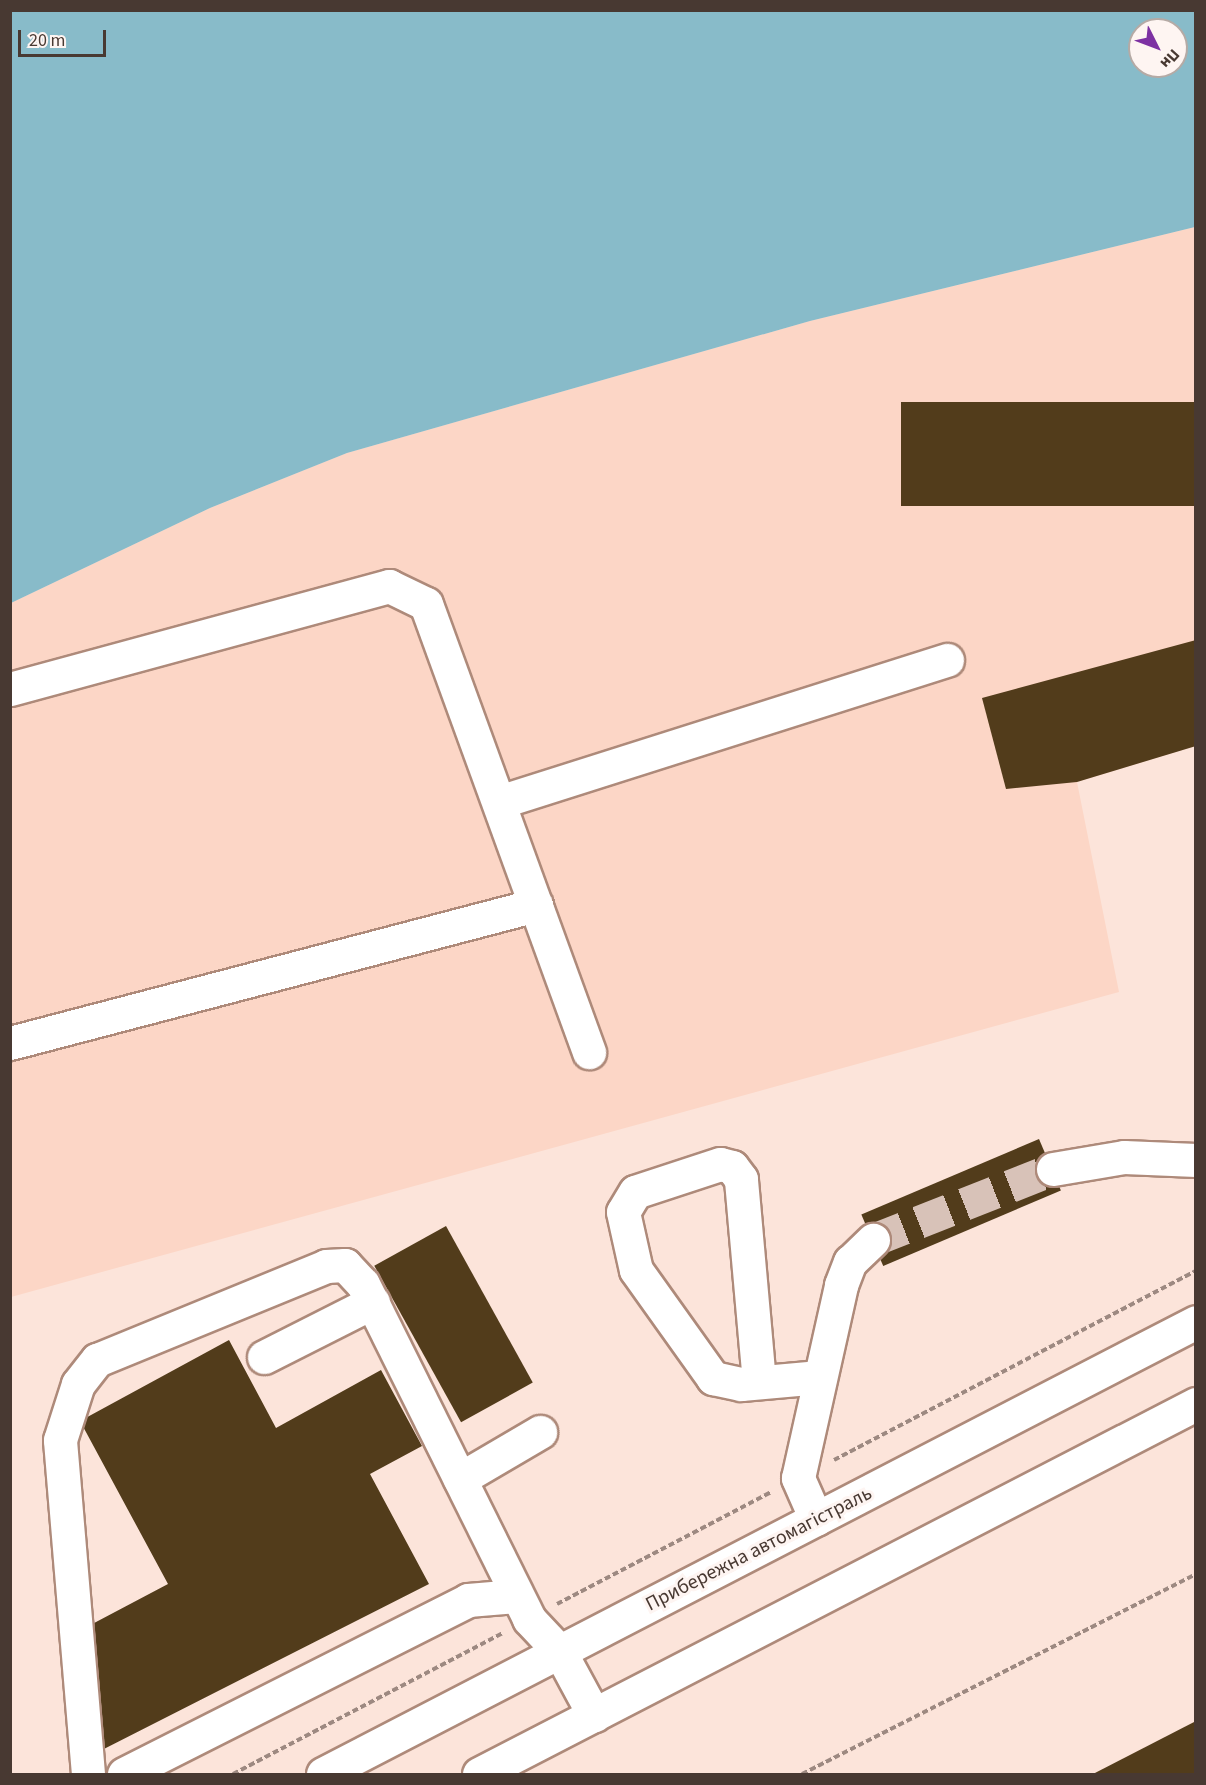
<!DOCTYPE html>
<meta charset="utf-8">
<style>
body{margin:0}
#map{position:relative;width:1206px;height:1785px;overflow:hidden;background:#fce4da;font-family:"Source Sans 3",sans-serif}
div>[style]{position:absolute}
.built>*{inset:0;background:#fcd6c6}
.water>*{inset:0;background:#88bbc9}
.building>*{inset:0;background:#523c1b;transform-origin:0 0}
.minor-tunnel>*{height:33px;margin-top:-16.5px;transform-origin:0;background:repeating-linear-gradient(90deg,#d8c2b8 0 33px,transparent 0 49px)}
.path>*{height:4px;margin-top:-2px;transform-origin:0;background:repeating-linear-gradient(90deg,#9d8981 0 6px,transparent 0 9px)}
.roads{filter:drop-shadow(2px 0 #ae8a7a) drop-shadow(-2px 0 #ae8a7a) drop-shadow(0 2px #ae8a7a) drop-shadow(0 -2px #ae8a7a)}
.minor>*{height:33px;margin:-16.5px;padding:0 16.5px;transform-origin:16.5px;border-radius:16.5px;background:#fff}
.major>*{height:33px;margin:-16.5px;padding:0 16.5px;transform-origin:16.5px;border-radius:16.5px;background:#fff}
span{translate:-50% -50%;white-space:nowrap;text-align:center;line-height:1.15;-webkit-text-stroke:6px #fef5f2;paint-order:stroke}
.street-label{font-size:20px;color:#483932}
.frame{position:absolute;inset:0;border:12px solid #483932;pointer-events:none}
.north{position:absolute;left:1128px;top:18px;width:60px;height:60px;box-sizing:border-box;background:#fef5f2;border:2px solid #b5aaa5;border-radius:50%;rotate:132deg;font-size:16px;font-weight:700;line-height:24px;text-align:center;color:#483932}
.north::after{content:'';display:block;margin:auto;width:21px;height:27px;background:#7d31a3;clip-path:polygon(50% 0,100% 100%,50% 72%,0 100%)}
.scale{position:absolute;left:18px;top:30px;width:88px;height:27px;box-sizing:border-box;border:3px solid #483932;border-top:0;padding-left:8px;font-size:18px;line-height:21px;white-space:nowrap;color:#483932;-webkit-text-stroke:4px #fef5f2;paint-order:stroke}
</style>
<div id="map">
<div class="built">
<div style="clip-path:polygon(1195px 227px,1195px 746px,1077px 782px,1119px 992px,11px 1297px,11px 603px,210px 508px,347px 453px,810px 321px)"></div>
</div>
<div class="water">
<div style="clip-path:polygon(evenodd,11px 10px,1195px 11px,1195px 227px,810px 321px,347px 453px,210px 508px,11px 603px,11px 10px,1140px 30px,1176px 30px,1176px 66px,1140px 66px,1140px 30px)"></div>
</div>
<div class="building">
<div style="left:1196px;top:402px;width:104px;height:295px;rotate:90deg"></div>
<div style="clip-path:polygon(1196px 640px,1196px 746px,1077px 782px,1006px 789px,982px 698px)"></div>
<div style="left:1039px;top:1139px;width:56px;height:193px;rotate:67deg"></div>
<div style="left:446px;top:1226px;width:179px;height:82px;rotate:61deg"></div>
<div style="clip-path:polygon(229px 1340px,276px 1428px,381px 1370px,422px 1446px,370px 1474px,429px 1584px,96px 1753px,79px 1631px,168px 1584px,80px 1421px)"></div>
<div style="clip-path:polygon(1196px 1721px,1196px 1774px,1093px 1774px)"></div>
</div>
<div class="minor-tunnel">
<div style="left:873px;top:1240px;width:193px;rotate:-21.5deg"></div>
</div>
<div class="path">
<div style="left:834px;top:1460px;width:408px;rotate:-27.6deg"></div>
<div style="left:557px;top:1604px;width:242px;rotate:-27.6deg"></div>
<div style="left:233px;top:1774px;width:305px;rotate:-27.6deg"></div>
<div style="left:802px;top:1774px;width:442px;rotate:-26.9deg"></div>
</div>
<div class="roads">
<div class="minor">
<div style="left:10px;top:689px;width:393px;rotate:-15.2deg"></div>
<div style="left:389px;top:586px;width:41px;rotate:25.9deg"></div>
<div style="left:426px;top:604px;width:477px;rotate:70deg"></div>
<div style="left:499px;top:802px;width:470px;rotate:-17.6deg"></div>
<div style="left:10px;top:1043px;width:544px;rotate:-14.7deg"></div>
<div style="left:1053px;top:1169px;width:72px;rotate:-9.6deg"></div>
<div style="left:1124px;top:1157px;width:72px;rotate:2.4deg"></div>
<div style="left:264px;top:1357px;width:122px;rotate:-26.8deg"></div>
<div style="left:759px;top:1382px;width:204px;rotate:-95.1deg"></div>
<div style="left:741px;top:1179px;width:15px;rotate:-127deg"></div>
<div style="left:732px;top:1167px;width:12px;rotate:-166deg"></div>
<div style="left:720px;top:1164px;width:89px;rotate:161.8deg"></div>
<div style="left:635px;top:1192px;width:23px;rotate:121deg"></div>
<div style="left:623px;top:1212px;width:59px;rotate:77.4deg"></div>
<div style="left:636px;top:1270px;width:133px;rotate:54.5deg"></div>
<div style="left:713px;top:1378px;width:29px;rotate:12deg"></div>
<div style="left:741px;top:1384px;width:79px;rotate:-5.1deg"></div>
<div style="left:460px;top:1479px;width:93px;rotate:-30.4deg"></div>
<div style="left:816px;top:1519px;width:45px;rotate:-113.7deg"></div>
<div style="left:798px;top:1478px;width:198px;rotate:-77.4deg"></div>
<div style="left:841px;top:1285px;width:25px;rotate:-69deg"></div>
<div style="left:850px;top:1262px;width:32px;rotate:-44deg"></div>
<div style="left:88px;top:1774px;width:335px;rotate:-94.8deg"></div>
<div style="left:60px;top:1440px;width:59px;rotate:-72.2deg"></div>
<div style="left:78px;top:1384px;width:31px;rotate:-52deg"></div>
<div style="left:97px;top:1360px;width:248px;rotate:-22.3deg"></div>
<div style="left:326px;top:1266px;width:19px;rotate:-3deg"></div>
<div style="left:345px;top:1265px;width:26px;rotate:47deg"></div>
<div style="left:363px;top:1284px;width:374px;rotate:63.6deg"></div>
<div style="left:529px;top:1619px;width:45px;rotate:46.8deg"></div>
<div style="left:560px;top:1652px;width:72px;rotate:61.6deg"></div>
<div style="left:124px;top:1774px;width:386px;rotate:-26.8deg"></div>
<div style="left:468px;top:1600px;width:48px;rotate:-4.8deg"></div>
</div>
<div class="major">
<div style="left:323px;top:1774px;width:983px;rotate:-27.37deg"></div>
<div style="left:479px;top:1774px;width:807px;rotate:-27.3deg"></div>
</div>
</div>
<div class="street-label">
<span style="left:759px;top:1549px;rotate:-27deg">Прибережна автомагістраль</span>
</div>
<div class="frame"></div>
<div class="north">Пн</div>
<div class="scale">20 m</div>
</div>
